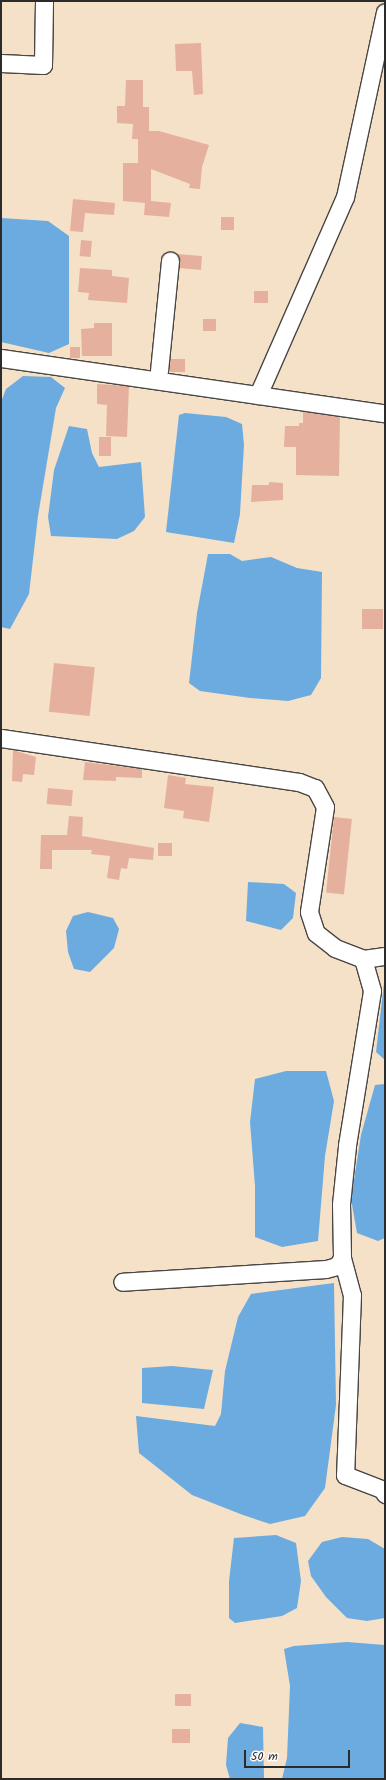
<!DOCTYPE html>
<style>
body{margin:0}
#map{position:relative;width:386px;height:1780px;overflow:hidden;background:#f5e0c8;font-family:Kalam,sans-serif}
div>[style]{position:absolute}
.water>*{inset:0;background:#6cabdf}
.building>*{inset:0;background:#e6b09e;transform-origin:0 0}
.roads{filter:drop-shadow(1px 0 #494643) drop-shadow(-1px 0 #494643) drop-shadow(0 1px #494643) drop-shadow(0 -1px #494643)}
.minor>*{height:17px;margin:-8.5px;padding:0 8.5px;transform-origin:8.5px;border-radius:8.5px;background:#fff}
span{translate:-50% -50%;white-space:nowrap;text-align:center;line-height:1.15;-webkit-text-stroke:4px #fff;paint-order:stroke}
.frame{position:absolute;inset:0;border:2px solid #2b2b2b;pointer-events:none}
.scale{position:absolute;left:244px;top:1750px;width:106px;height:18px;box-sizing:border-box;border:2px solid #2b2b2b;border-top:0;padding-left:5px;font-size:12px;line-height:14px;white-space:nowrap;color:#2b2b2b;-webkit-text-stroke:3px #fff;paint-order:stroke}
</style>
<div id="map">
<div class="water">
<div style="clip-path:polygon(1px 218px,48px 221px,69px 236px,69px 344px,49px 353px,1px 342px)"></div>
<div style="clip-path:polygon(23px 376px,51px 377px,65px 388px,56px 408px,38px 516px,29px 594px,10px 629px,1px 627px,1px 402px,6px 389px)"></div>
<div style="clip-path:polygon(185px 413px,226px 417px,242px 424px,244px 445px,240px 514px,234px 543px,166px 532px,179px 415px)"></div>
<div style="clip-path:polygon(69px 426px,87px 429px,92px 453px,99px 467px,141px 462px,145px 517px,134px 531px,117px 539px,51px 536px,48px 517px,54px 470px)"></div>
<div style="clip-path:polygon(208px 554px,230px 554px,242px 561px,271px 557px,297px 568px,322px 572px,321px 678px,311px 695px,288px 701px,250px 698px,200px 691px,189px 683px,197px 613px)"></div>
<div style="clip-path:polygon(248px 882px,284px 884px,296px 893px,293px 918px,281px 930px,246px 921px)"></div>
<div style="clip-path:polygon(88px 912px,113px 918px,119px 929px,114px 948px,90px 972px,74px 969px,68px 952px,66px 931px,73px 916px)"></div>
<div style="clip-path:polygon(385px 974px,385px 1060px,376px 1052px)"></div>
<div style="clip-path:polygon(286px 1071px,326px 1071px,334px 1101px,325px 1156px,318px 1241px,282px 1247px,255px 1237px,255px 1186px,250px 1122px,255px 1079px)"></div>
<div style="clip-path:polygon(385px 1084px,385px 1238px,378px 1241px,357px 1233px,351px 1199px,361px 1135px,375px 1085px)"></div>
<div style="clip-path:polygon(334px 1283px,336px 1405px,325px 1488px,305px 1516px,270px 1524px,243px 1515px,192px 1495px,139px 1453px,136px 1416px,215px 1426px,221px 1414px,225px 1371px,238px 1317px,251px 1294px)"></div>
<div style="clip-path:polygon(172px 1366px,213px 1370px,204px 1409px,142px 1403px,142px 1368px)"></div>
<div style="clip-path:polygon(276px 1535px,296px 1543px,301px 1581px,297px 1608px,282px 1616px,235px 1623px,229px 1618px,229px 1581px,234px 1538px)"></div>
<div style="clip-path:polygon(342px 1537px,368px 1539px,385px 1549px,385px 1618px,367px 1621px,347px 1618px,326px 1597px,311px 1576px,308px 1561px,322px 1542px)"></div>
<div style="clip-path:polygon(347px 1642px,385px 1645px,385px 1779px,282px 1779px,287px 1758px,290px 1686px,284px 1649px,294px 1646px)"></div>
<div style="clip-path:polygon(240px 1723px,263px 1727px,264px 1779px,230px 1779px,226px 1765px,228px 1738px)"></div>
</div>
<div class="building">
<div style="clip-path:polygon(201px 43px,203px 94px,194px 95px,192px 71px,176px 71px,175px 44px)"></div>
<div style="clip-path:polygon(126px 80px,143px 80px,143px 107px,149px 107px,149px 131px,159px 131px,209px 145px,202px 167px,200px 189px,189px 188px,190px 184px,151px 169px,151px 201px,171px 203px,169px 217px,144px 215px,145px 203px,123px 201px,123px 163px,138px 163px,138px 139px,132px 139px,133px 124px,117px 123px,117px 106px,125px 106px)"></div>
<div style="clip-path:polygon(73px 199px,115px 203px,114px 215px,85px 213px,83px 232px,70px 231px)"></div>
<div style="left:234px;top:217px;width:13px;height:13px;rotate:90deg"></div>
<div style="left:81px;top:240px;width:11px;height:16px;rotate:5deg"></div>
<div style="clip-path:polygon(177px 254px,202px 256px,201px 270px,179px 268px)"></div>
<div style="clip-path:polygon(80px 268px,112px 270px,112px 276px,129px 278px,127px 303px,88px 300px,89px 293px,78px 292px)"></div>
<div style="left:254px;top:291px;width:14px;height:12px"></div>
<div style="left:203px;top:319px;width:13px;height:12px"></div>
<div style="clip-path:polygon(94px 323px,112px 323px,112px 356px,82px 356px,81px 329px,94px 328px)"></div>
<div style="left:70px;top:347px;width:10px;height:11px"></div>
<div style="left:170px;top:359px;width:15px;height:13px"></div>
<div style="clip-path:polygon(97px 384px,129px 386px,127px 437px,106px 436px,107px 405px,97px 404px)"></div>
<div style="clip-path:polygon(303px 411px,340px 417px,339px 476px,296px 475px,296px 447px,284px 447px,285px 426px,299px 426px,299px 423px,303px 423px)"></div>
<div style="left:99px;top:437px;width:12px;height:19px"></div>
<div style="clip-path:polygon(269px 482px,283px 483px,283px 500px,251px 502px,252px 485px,269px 485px)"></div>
<div style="left:362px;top:609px;width:21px;height:20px"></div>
<div style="left:54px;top:663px;width:41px;height:49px;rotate:6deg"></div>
<div style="clip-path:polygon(13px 750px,36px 757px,34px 775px,23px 774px,22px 782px,12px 781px)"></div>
<div style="clip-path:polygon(85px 762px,142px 769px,142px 778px,116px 777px,116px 781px,83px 780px)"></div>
<div style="clip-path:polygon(168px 775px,186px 778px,185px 784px,214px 787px,209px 822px,183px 818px,184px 811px,164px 808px)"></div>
<div style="left:48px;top:788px;width:25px;height:16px;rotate:5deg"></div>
<div style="clip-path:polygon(69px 816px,83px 817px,82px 836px,154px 848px,153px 860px,129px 858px,127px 869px,121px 868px,119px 880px,107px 878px,110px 856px,91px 854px,92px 850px,52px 850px,52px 869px,40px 869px,41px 835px,67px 835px)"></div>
<div style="left:334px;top:817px;width:18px;height:76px;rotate:6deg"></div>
<div style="left:158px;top:843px;width:14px;height:13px"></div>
<div style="left:175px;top:1694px;width:16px;height:12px"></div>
<div style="left:190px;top:1729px;width:14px;height:18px;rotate:90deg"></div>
</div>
<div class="roads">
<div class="minor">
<div style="left:1px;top:63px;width:42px;rotate:2.7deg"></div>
<div style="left:43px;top:65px;width:64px;rotate:-89.1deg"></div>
<div style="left:1px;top:358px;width:388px;rotate:8.2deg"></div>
<div style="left:159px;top:371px;width:111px;rotate:-84.3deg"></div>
<div style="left:258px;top:395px;width:216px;rotate:-66.3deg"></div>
<div style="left:345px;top:197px;width:189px;rotate:-77.8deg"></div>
<div style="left:1px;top:738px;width:301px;rotate:8.4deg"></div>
<div style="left:299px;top:782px;width:17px;rotate:21deg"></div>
<div style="left:315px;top:788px;width:21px;rotate:62deg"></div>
<div style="left:325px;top:807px;width:106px;rotate:98.7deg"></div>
<div style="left:309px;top:912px;width:22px;rotate:72deg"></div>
<div style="left:316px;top:933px;width:24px;rotate:38deg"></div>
<div style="left:335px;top:948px;width:30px;rotate:21deg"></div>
<div style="left:363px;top:959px;width:33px;rotate:74deg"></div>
<div style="left:372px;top:991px;width:157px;rotate:99.2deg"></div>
<div style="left:347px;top:1146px;width:58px;rotate:95.9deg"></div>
<div style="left:341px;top:1204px;width:54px;rotate:88.9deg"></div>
<div style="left:342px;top:1258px;width:9px;rotate:122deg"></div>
<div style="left:337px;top:1266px;width:11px;rotate:165deg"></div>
<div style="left:326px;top:1269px;width:204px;rotate:176.4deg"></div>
<div style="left:363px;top:959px;width:22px;rotate:-8deg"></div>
<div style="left:342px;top:1258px;width:38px;rotate:75deg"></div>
<div style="left:352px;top:1295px;width:180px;rotate:92.2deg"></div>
<div style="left:345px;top:1475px;width:40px;rotate:21deg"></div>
<div style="left:382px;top:1489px;width:6px;rotate:59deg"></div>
</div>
</div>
<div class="frame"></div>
<div class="scale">50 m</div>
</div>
